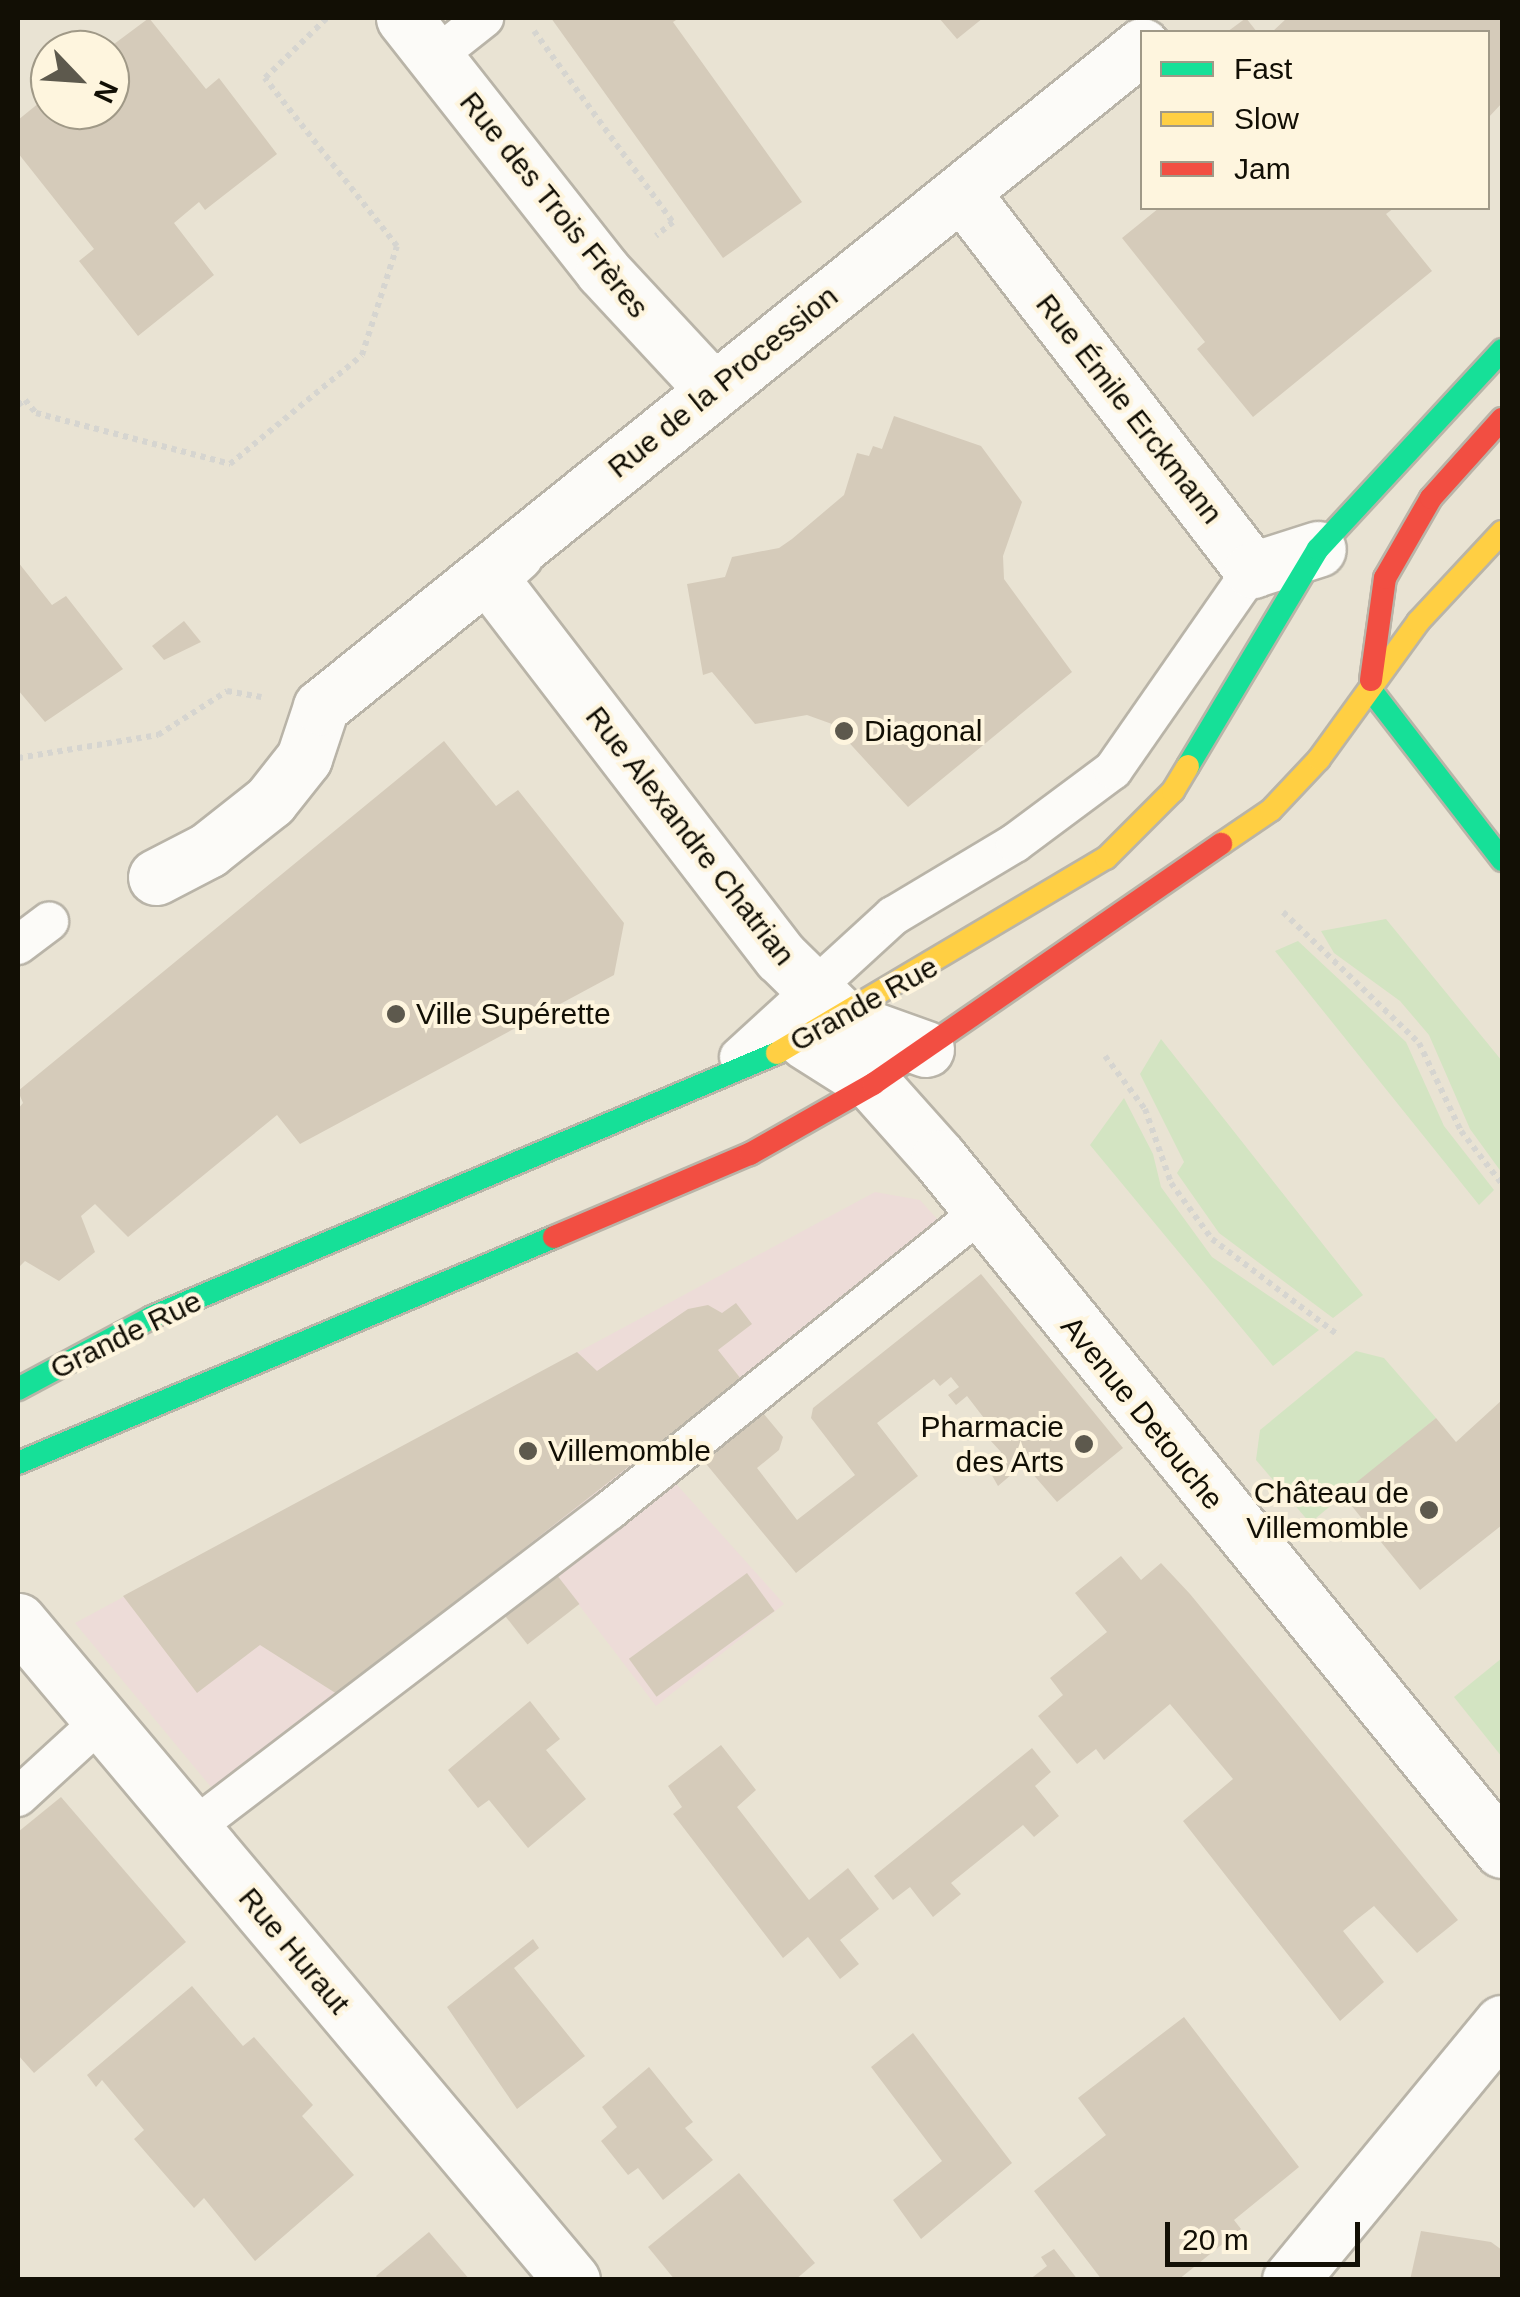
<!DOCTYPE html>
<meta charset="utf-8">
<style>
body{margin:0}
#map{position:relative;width:1520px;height:2297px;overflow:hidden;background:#e9e3d3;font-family:Helvetica,sans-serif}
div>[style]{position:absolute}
.commercial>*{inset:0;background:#eddcd8}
.green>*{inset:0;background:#d3e4c2}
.building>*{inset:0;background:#d5cbba;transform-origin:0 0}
.path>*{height:6px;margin-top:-3px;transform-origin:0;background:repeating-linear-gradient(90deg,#d6d5d0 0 5px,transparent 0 10px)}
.roads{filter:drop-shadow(2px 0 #b9b4a8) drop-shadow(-2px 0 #b9b4a8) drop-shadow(0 2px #b9b4a8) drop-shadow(0 -2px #b9b4a8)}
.lane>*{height:38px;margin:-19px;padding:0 19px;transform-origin:19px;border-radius:19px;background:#fcfbf8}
.street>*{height:55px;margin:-27.5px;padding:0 27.5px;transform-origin:27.5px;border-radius:27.5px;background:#fcfbf8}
.fast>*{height:22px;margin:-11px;padding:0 11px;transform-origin:11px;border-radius:11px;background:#16e098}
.slow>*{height:22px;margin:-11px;padding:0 11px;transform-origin:11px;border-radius:11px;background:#ffcf43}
.jam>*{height:22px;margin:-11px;padding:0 11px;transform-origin:11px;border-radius:11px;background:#f24e42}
.dots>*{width:28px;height:28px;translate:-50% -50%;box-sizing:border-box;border:5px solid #fef5de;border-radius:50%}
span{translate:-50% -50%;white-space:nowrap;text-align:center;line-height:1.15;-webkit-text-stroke:8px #fef5de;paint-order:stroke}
.street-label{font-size:30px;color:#120f05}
.poi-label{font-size:30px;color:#120f05}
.left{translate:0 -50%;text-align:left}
.right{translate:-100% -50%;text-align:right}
.frame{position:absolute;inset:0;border:20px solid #120f05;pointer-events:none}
.legend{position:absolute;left:1140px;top:30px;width:350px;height:180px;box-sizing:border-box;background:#fef5de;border:2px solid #a09987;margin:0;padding:12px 18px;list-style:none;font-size:30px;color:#120f05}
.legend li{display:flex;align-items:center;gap:20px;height:50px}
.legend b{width:50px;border:2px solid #a09987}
.north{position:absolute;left:30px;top:30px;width:100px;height:100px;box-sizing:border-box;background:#fef5de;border:2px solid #a09987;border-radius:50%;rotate:115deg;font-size:28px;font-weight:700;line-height:40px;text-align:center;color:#120f05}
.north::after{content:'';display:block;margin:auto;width:35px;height:45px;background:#5d594d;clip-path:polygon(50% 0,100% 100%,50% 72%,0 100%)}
.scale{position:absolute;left:1165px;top:2222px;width:195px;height:45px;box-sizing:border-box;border:5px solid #120f05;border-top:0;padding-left:12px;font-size:30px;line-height:35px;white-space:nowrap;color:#120f05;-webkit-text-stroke:8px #fef5de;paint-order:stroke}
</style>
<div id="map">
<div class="commercial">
<div style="clip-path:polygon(875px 1192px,920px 1200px,962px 1247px,669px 1476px,784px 1604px,656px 1706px,553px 1571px,235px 1816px,75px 1623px)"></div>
</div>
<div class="green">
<div style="clip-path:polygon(1386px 919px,1502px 1061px,1502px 1173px,1470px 1129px,1429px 1035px,1400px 1001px,1334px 953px,1321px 931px)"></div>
<div style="clip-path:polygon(1298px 941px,1406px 1042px,1444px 1126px,1494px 1190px,1479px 1205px,1275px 951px)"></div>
<div style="clip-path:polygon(1161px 1039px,1363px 1295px,1333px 1318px,1219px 1233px,1177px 1173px,1184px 1162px,1140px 1074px)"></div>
<div style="clip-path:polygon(1124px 1098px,1153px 1154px,1161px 1187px,1212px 1257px,1319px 1330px,1273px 1366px,1090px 1145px)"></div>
<div style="clip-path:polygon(1356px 1351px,1384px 1358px,1436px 1418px,1310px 1523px,1256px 1460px,1260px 1430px)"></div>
<div style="clip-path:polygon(1502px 1658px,1502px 1757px,1454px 1697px)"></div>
</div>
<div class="building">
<div style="clip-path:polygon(149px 18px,206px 89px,219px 78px,277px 154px,205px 210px,199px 202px,174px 223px,214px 275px,138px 336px,79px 261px,94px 249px,18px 153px,18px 120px,50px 94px,50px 110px,110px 110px,106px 50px)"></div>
<div style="clip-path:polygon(551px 18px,679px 18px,673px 22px,802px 202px,723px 258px)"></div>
<div style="clip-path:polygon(939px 18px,983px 18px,957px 39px)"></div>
<div style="clip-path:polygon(1246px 18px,1257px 32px,1227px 32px)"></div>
<div style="clip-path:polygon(1287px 18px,1502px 18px,1502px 103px,1488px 118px,1488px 32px,1272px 32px)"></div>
<div style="clip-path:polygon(1159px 208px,1394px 208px,1386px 214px,1432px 271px,1253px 417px,1197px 349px,1205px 342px,1122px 238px)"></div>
<div style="clip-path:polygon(894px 416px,981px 446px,1022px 502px,1003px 556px,1004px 579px,1072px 672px,908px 807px,832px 724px,807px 715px,755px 724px,712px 672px,703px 675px,687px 584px,725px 577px,732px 557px,779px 548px,792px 539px,844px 495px,857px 453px,869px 456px,873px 446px,882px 449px)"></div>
<div style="clip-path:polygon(18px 562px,52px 605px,66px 596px,123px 669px,45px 722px,18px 690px)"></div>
<div style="clip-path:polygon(184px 621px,201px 642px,164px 660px,152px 646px)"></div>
<div style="clip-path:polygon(444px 741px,496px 806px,518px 790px,624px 923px,614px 975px,300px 1144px,277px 1115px,128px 1237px,95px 1204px,81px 1216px,95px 1252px,59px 1281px,25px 1261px,18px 1268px,18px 1109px,23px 1103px,18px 1091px)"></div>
<div style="clip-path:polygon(981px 1274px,1123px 1448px,1057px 1502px,1024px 1464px,998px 1486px,986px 1465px,1001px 1452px,990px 1440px,997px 1435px,967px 1396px,956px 1405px,948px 1395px,959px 1387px,951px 1377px,940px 1386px,934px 1379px,877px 1423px,918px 1476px,796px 1573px,698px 1454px,758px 1407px,783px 1437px,779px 1450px,757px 1468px,797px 1520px,855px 1475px,811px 1418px,813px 1408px)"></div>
<div style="clip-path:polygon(736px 1303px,752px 1324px,718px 1350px,741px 1379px,337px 1694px,260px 1645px,197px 1693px,123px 1596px,577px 1352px,597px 1371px,688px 1309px,708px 1305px,722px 1313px)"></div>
<div style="clip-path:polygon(1502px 1400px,1502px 1525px,1420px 1590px,1342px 1494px,1436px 1418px,1456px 1442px)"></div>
<div style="clip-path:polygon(1121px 1556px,1141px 1580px,1161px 1563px,1190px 1594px,1458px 1920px,1417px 1953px,1374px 1906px,1355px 1921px,1343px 1931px,1384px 1982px,1340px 2021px,1183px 1821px,1233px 1779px,1170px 1704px,1104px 1760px,1096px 1749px,1077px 1764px,1038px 1716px,1063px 1695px,1050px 1678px,1107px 1632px,1075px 1593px)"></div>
<div style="left:553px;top:1570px;width:43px;height:66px;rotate:52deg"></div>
<div style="left:747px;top:1573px;width:47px;height:146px;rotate:54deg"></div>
<div style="clip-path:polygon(530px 1701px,560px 1739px,546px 1750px,586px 1799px,528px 1848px,489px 1800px,478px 1808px,448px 1770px)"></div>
<div style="clip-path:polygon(721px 1745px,756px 1790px,737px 1807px,809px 1900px,848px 1868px,879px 1909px,840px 1940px,859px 1964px,840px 1979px,808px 1937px,783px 1958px,673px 1814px,682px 1807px,668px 1786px)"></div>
<div style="clip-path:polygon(1032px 1748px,1051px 1772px,1035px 1786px,1059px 1816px,1034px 1837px,1023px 1825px,951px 1883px,961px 1894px,933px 1917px,910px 1887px,893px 1900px,874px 1876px)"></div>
<div style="clip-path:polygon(61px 1797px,186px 1942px,34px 2073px,18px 2055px,18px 1832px)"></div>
<div style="clip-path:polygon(533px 1939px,539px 1948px,514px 1968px,585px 2056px,517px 2109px,447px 2007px)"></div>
<div style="clip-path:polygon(192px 1986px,243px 2046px,254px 2037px,313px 2105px,302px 2116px,354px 2175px,255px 2261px,204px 2198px,194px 2208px,134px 2139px,144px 2130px,102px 2080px,96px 2087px,87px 2075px)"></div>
<div style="clip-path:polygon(1184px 2017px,1299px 2167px,1234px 2220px,1241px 2229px,1178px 2280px,1102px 2280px,1034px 2191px,1106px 2135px,1078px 2098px)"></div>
<div style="clip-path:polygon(913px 2033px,1012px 2163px,921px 2239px,893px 2200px,942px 2161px,871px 2067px)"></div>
<div style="clip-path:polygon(649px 2067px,693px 2122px,685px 2128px,713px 2160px,663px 2200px,638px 2168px,628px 2175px,601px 2141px,617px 2127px,602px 2107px)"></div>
<div style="clip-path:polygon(739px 2173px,815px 2263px,795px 2280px,675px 2280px,648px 2247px)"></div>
<div style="clip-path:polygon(1421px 2231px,1491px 2242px,1502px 2250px,1502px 2280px,1410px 2280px)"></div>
<div style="clip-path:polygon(429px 2232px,470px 2280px,379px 2280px,376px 2276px)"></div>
<div style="clip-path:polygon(1054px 2249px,1078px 2280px,1029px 2280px,1047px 2266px,1041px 2257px)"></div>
</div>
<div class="path">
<div style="left:534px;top:31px;width:236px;rotate:54deg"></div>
<div style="left:673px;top:222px;width:22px;rotate:141deg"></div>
<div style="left:18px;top:405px;width:9px;rotate:-36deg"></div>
<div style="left:25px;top:400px;width:17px;rotate:50deg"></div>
<div style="left:36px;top:413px;width:201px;rotate:14.7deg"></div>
<div style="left:230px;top:464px;width:171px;rotate:-39.5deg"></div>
<div style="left:362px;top:355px;width:114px;rotate:-72.2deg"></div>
<div style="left:397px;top:246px;width:214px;rotate:-128.2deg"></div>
<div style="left:265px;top:78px;width:86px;rotate:-44.1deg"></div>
<div style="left:18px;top:758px;width:142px;rotate:-9.3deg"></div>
<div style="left:158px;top:735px;width:82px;rotate:-32.5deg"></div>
<div style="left:227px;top:691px;width:35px;rotate:10deg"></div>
<div style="left:1283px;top:912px;width:189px;rotate:43.9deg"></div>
<div style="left:1419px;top:1043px;width:98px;rotate:64.5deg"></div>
<div style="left:1461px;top:1131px;width:67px;rotate:52.3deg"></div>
<div style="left:1105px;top:1056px;width:66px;rotate:53deg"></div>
<div style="left:1145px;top:1109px;width:78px;rotate:70.6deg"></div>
<div style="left:1171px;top:1183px;width:69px;rotate:53.8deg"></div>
<div style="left:1212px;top:1239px;width:158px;rotate:37.3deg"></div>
</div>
<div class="roads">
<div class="lane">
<div style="left:435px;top:57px;width:63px;rotate:-38.5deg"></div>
<div style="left:18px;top:945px;width:39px;rotate:-37deg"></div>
<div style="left:739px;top:1057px;width:209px;rotate:-42.5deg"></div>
<div style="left:893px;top:916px;width:142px;rotate:-30.9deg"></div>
<div style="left:1015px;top:843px;width:122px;rotate:-36.7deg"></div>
<div style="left:1113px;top:770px;width:244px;rotate:-55.2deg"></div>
<div style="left:18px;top:1797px;width:113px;rotate:-42.5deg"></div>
<div style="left:192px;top:1829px;width:526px;rotate:-37.35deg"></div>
<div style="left:610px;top:1510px;width:475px;rotate:-38.8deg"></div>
</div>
<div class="street">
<div style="left:404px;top:18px;width:322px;rotate:51.8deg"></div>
<div style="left:603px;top:271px;width:157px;rotate:47.1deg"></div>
<div style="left:962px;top:193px;width:476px;rotate:52.4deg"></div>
<div style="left:1252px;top:570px;width:69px;rotate:-17.7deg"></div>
<div style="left:516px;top:553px;width:36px;rotate:138deg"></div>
<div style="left:489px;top:577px;width:479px;rotate:52.5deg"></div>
<div style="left:781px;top:957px;width:90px;rotate:44.5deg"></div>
<div style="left:845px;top:1020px;width:86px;rotate:19.7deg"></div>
<div style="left:156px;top:877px;width:59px;rotate:-27.4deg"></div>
<div style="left:208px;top:850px;width:79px;rotate:-38.3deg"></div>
<div style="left:270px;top:801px;width:55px;rotate:-51.7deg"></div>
<div style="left:304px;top:758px;width:54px;rotate:-71.6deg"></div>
<div style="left:321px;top:707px;width:1054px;rotate:-38.84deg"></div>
<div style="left:805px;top:1041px;width:80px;rotate:32.3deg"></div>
<div style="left:873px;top:1084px;width:99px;rotate:48.3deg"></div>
<div style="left:939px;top:1158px;width:892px;rotate:50.87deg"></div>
<div style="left:18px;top:1621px;width:861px;rotate:49.95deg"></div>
<div style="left:1290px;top:2280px;width:333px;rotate:-50.5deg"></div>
</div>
<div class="fast">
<div style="left:1370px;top:689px;width:216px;rotate:52.3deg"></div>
<div style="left:1188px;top:766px;width:253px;rotate:-59.1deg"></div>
<div style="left:1318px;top:549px;width:271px;rotate:-47.2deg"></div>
<div style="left:18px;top:1389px;width:152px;rotate:-28.2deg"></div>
<div style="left:152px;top:1317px;width:678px;rotate:-22.9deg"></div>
<div style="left:18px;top:1463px;width:582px;rotate:-22.86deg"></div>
</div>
<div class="slow">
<div style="left:1221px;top:844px;width:60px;rotate:-34.2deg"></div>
<div style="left:1271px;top:810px;width:70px;rotate:-46.7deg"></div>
<div style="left:1319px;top:759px;width:169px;rotate:-54.1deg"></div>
<div style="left:1418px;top:622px;width:123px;rotate:-47deg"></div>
<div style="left:777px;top:1053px;width:382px;rotate:-30.7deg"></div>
<div style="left:1106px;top:858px;width:95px;rotate:-45deg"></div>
<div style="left:1173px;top:791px;width:29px;rotate:-59deg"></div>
</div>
<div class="jam">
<div style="left:1371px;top:680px;width:103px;rotate:-82.2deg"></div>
<div style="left:1385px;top:578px;width:92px;rotate:-60.1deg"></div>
<div style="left:1431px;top:498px;width:106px;rotate:-48.1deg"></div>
<div style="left:554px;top:1237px;width:213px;rotate:-23deg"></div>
<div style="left:750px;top:1154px;width:142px;rotate:-29.6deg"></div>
<div style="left:873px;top:1084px;width:423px;rotate:-34.6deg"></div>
</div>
</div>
<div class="dots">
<div style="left:844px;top:731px;background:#5d594d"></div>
<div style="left:396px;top:1014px;background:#5d594d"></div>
<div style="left:1084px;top:1444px;background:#5d594d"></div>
<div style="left:528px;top:1451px;background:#5d594d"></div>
<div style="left:1429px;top:1510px;background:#5d594d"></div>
</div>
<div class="street-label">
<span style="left:554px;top:205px;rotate:51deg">Rue des Trois Frères</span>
<span style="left:723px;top:382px;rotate:-39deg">Rue de la Procession</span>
<span style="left:1129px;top:409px;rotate:52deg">Rue Émile Erckmann</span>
<span style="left:690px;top:836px;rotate:52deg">Rue Alexandre Chatrian</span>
<span style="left:864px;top:1004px;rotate:-29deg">Grande Rue</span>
<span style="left:126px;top:1335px;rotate:-26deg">Grande Rue</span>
<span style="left:1142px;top:1413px;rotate:51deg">Avenue Detouche</span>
<span style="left:294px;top:1951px;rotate:50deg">Rue Huraut</span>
</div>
<div class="poi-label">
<span class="left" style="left:864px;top:731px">Diagonal</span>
<span class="left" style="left:416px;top:1014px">Ville Supérette</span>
<span class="right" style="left:1064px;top:1444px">Pharmacie<br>des Arts</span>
<span class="left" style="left:548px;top:1451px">Villemomble</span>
<span class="right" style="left:1409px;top:1510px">Château de<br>Villemomble</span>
</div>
<div class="frame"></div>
<ul class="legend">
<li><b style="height:12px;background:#16e098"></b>Fast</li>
<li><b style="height:12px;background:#ffcf43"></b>Slow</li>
<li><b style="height:12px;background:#f24e42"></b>Jam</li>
</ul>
<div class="north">N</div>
<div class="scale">20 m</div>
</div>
